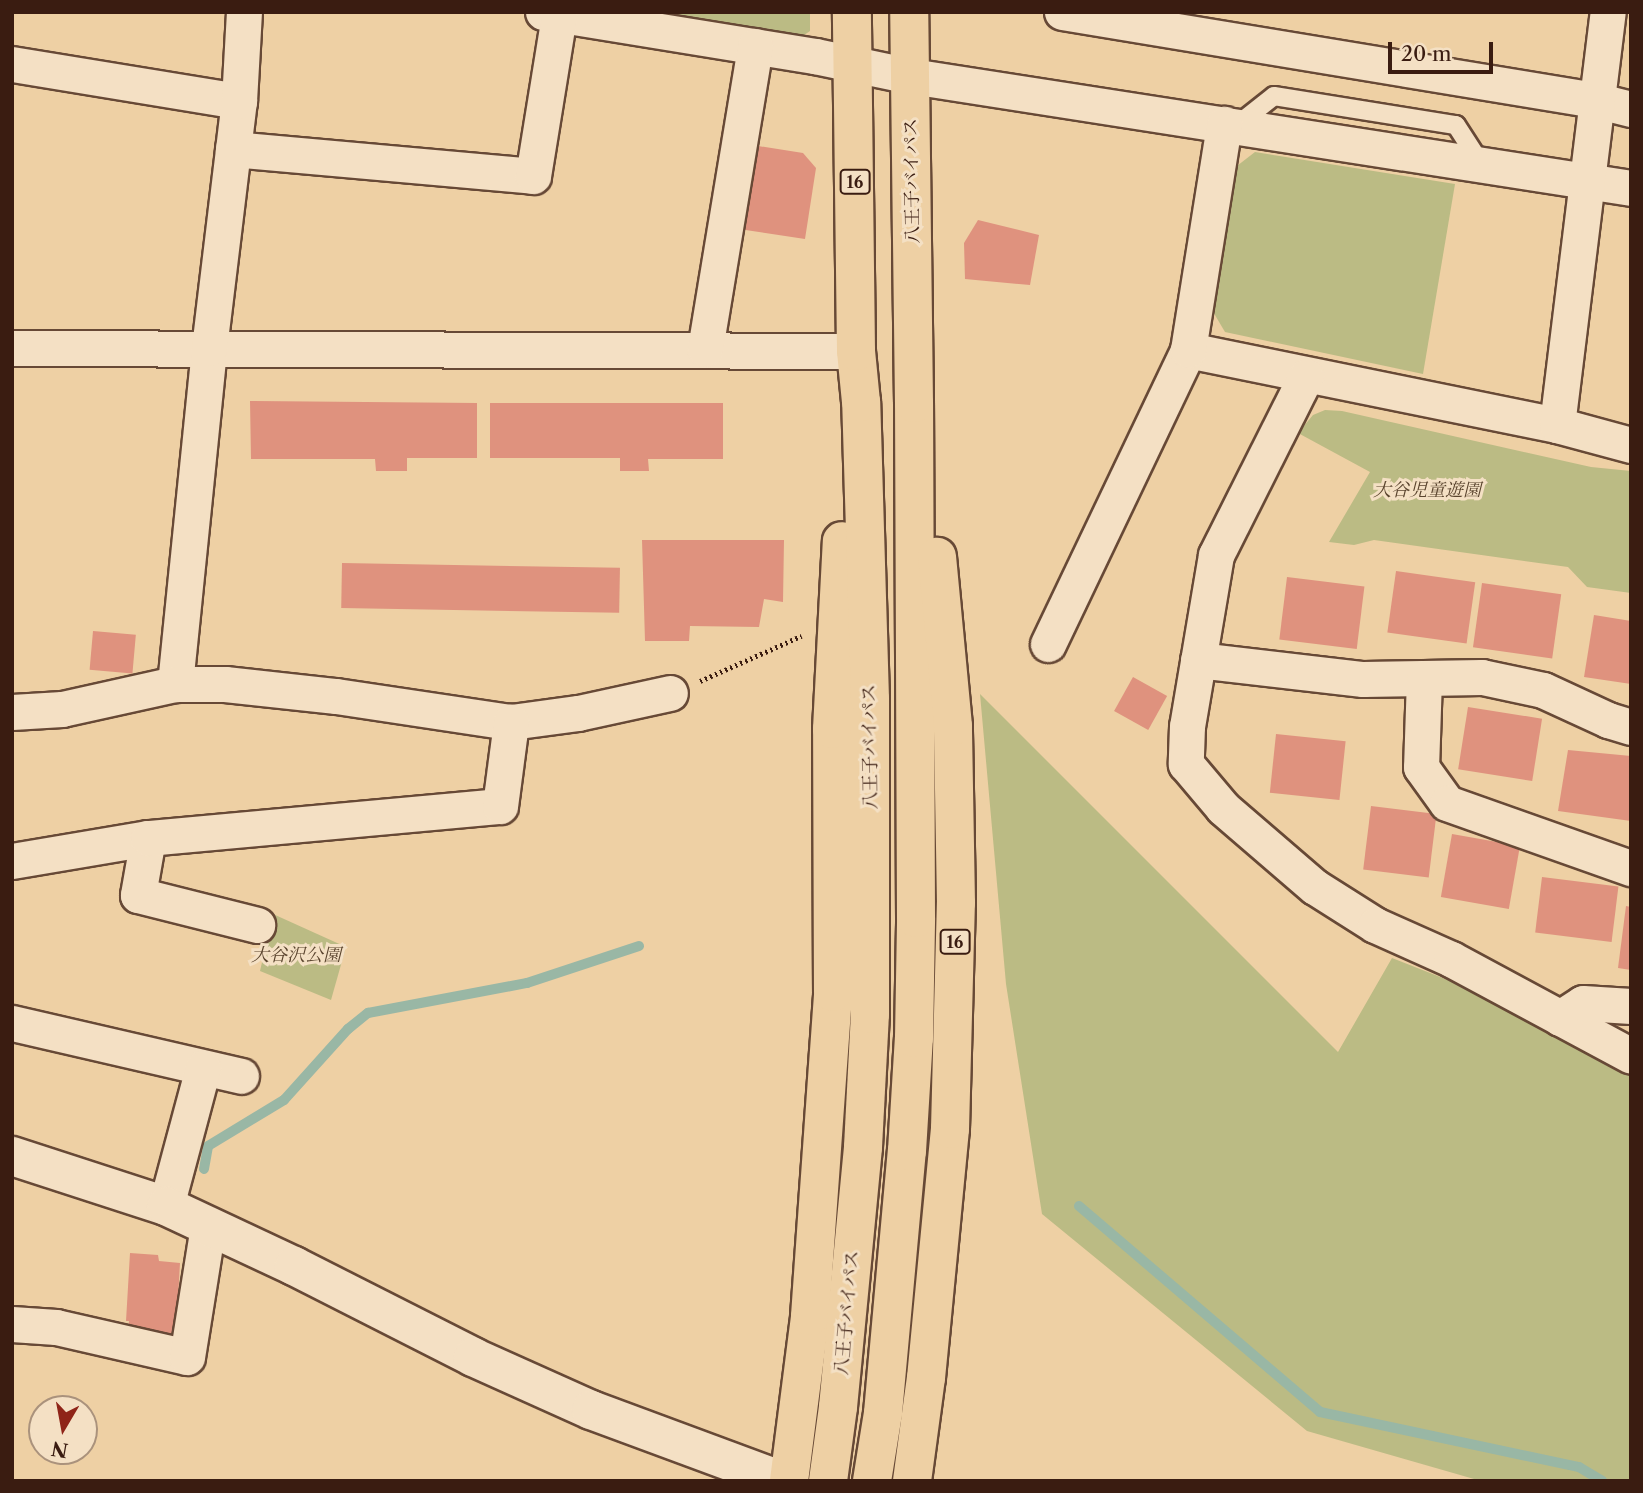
<!DOCTYPE html>
<meta charset="utf-8">
<style>
body{margin:0}
#map{position:relative;width:1643px;height:1493px;overflow:hidden;background:#eed0a4;font-family:"Libre Caslon Text","Noto Serif JP",serif}
div>[style]{position:absolute}
.green>*{inset:0;background:#bbbb84}
.stream>*{height:10px;margin:-5px;padding:0 5px;transform-origin:5px;border-radius:5px;background:#99b7a5}
.building>*{inset:0;background:#df927e;transform-origin:0 0}
.path>*{height:4.5px;margin-top:-2.25px;transform-origin:0;background:repeating-linear-gradient(90deg,#3a1c11 0 2px,transparent 0 5.5px)}
.roads{filter:drop-shadow(2px 0 #674936) drop-shadow(-2px 0 #674936) drop-shadow(0 2px #674936) drop-shadow(0 -2px #674936)}
.service>*{height:18px;margin:-9px;padding:0 9px;transform-origin:9px;border-radius:9px;background:#f4e0c4}
.minor>*{height:35px;margin:-17.5px;padding:0 17.5px;transform-origin:17.5px;border-radius:17.5px;background:#f4e0c4}
.tertiary>*{height:38px;margin:-19px;padding:0 19px;transform-origin:19px;border-radius:19px;background:#f4e0c4}
.trunk>*{height:38px;margin:-19px;padding:0 19px;transform-origin:19px;border-radius:19px;background:#eed0a4}
span{translate:-50% -50%;white-space:nowrap;text-align:center;line-height:1.15;-webkit-text-stroke:6px #f4e0c4;paint-order:stroke}
.shield-label span{padding:2px 5px;background:#f4e0c4;border:2px solid;border-radius:5px;-webkit-text-stroke-width:0}
.shield-label{font-size:16px;color:#3a1c11;font-weight:700}
.street-label{font-size:18px;color:#3a1c11}
.park-label{font-size:18px;color:#5a442e;font-style:italic}
.frame{position:absolute;inset:0;border:14px solid #3a1c11;pointer-events:none}
.north{position:absolute;left:28px;top:1395px;width:70px;height:70px;box-sizing:border-box;background:#f4e0c4;border:2px solid #aa927c;border-radius:50%;rotate:190deg;font-size:19px;font-weight:700;line-height:28px;text-align:center;color:#3a1c11}
.north::after{content:'';display:block;margin:auto;width:24px;height:32px;background:#8f2418;clip-path:polygon(50% 0,100% 100%,50% 72%,0 100%)}
.scale{position:absolute;left:1388px;top:42px;width:105px;height:32px;box-sizing:border-box;border:4px solid #3a1c11;border-top:0;padding-left:9px;font-size:21px;line-height:24px;white-space:nowrap;color:#3a1c11;-webkit-text-stroke:5px #f4e0c4;paint-order:stroke}
</style>
<div id="map">
<div class="green">
<div style="clip-path:polygon(609px 12px,810px 12px,810px 31px,794px 42px)"></div>
<div style="clip-path:polygon(1255px 152px,1455px 184px,1423px 374px,1225px 332px,1212px 310px,1233px 169px)"></div>
<div style="clip-path:polygon(1325px 410px,1342px 411px,1591px 467px,1631px 471px,1631px 593px,1587px 587px,1568px 567px,1374px 540px,1354px 545px,1329px 542px,1370px 472px,1298px 433px,1313px 415px)"></div>
<div style="clip-path:polygon(980px 694px,1338px 1052px,1392px 958px,1631px 1052px,1631px 1481px,1481px 1481px,1307px 1431px,1042px 1214px,1006px 984px)"></div>
<div style="clip-path:polygon(273px 914px,346px 947px,331px 1000px,260px 971px)"></div>
</div>
<div class="stream">
<div style="left:204px;top:1169px;width:23px;rotate:-80deg"></div>
<div style="left:208px;top:1146px;width:89px;rotate:-31.2deg"></div>
<div style="left:284px;top:1100px;width:96px;rotate:-48deg"></div>
<div style="left:348px;top:1029px;width:26px;rotate:-39deg"></div>
<div style="left:368px;top:1013px;width:162px;rotate:-10.7deg"></div>
<div style="left:527px;top:983px;width:118px;rotate:-18.3deg"></div>
<div style="left:1079px;top:1206px;width:317px;rotate:40.5deg"></div>
<div style="left:1320px;top:1412px;width:265px;rotate:12deg"></div>
<div style="left:1579px;top:1467px;width:27px;rotate:31deg"></div>
</div>
<div class="building">
<div style="clip-path:polygon(752px 145px,803px 153px,816px 168px,805px 239px,739px 229px)"></div>
<div style="clip-path:polygon(978px 220px,1039px 235px,1030px 285px,965px 279px,964px 243px)"></div>
<div style="clip-path:polygon(250px 401px,477px 403px,477px 458px,407px 458px,407px 471px,376px 471px,375px 459px,251px 459px)"></div>
<div style="clip-path:polygon(490px 403px,723px 403px,723px 459px,648px 459px,649px 471px,620px 471px,620px 458px,490px 458px)"></div>
<div style="clip-path:polygon(642px 540px,784px 540px,783px 602px,764px 599px,759px 627px,690px 626px,689px 641px,645px 641px)"></div>
<div style="left:342px;top:563px;width:278px;height:45px;rotate:1deg"></div>
<div style="left:1396px;top:571px;width:80px;height:62px;rotate:8deg"></div>
<div style="left:1287px;top:577px;width:78px;height:63px;rotate:7deg"></div>
<div style="left:1482px;top:583px;width:80px;height:65px;rotate:8deg"></div>
<div style="clip-path:polygon(1594px 615px,1631px 621px,1631px 684px,1584px 677px)"></div>
<div style="left:93px;top:631px;width:43px;height:39px;rotate:5deg"></div>
<div style="left:1133px;top:677px;width:39px;height:39px;rotate:29deg"></div>
<div style="left:1468px;top:707px;width:75px;height:63px;rotate:9deg"></div>
<div style="left:1276px;top:734px;width:70px;height:59px;rotate:6deg"></div>
<div style="clip-path:polygon(1568px 750px,1631px 756px,1631px 821px,1558px 811px)"></div>
<div style="left:1371px;top:806px;width:66px;height:64px;rotate:7deg"></div>
<div style="left:1452px;top:834px;width:69px;height:64px;rotate:10deg"></div>
<div style="left:1542px;top:877px;width:77px;height:56px;rotate:7deg"></div>
<div style="clip-path:polygon(1626px 906px,1631px 907px,1631px 970px,1618px 968px)"></div>
<div style="clip-path:polygon(130px 1253px,158px 1255px,159px 1261px,180px 1263px,176px 1334px,128px 1330px,129px 1321px,126px 1321px)"></div>
</div>
<div class="path">
<div style="left:700px;top:681px;width:111px;rotate:-24deg"></div>
</div>
<div class="roads">
<div class="service">
<div style="left:1236px;top:126px;width:48px;rotate:-38.3deg"></div>
<div style="left:1274px;top:96px;width:184px;rotate:9.1deg"></div>
<div style="left:1456px;top:125px;width:46px;rotate:57.3deg"></div>
</div>
<div class="minor">
<div style="left:543px;top:12px;width:276px;rotate:9.2deg"></div>
<div style="left:815px;top:56px;width:98px;rotate:11.8deg"></div>
<div style="left:911px;top:76px;width:729px;rotate:8.84deg"></div>
<div style="left:1062px;top:12px;width:540px;rotate:9.38deg"></div>
<div style="left:1595px;top:100px;width:37px;rotate:14deg"></div>
<div style="left:12px;top:64px;width:230px;rotate:9.3deg"></div>
<div style="left:233px;top:149px;width:301px;rotate:5.1deg"></div>
<div style="left:533px;top:176px;width:163px;rotate:-80.8deg"></div>
<div style="left:12px;top:348px;width:844px;rotate:0.2deg"></div>
<div style="left:705px;top:349px;width:307px;rotate:-80.6deg"></div>
<div style="left:1188px;top:350px;width:377px;rotate:11.5deg"></div>
<div style="left:1557px;top:425px;width:77px;rotate:15.1deg"></div>
<div style="left:1306px;top:376px;width:200px;rotate:116.7deg"></div>
<div style="left:1216px;top:555px;width:173px;rotate:99.6deg"></div>
<div style="left:1187px;top:726px;width:38px;rotate:92deg"></div>
<div style="left:1186px;top:764px;width:57px;rotate:49.9deg"></div>
<div style="left:1223px;top:808px;width:121px;rotate:40.7deg"></div>
<div style="left:1315px;top:887px;width:71px;rotate:32.3deg"></div>
<div style="left:1375px;top:925px;width:83px;rotate:24.1deg"></div>
<div style="left:1451px;top:959px;width:204px;rotate:28.3deg"></div>
<div style="left:1557px;top:425px;width:416px;rotate:-83deg"></div>
<div style="left:1048px;top:644px;width:326px;rotate:-64.5deg"></div>
<div style="left:1188px;top:350px;width:229px;rotate:-80.9deg"></div>
<div style="left:1198px;top:660px;width:166px;rotate:6.6deg"></div>
<div style="left:1363px;top:679px;width:119px;rotate:-1deg"></div>
<div style="left:1482px;top:677px;width:62px;rotate:12deg"></div>
<div style="left:1543px;top:690px;width:72px;rotate:24.8deg"></div>
<div style="left:1608px;top:720px;width:24px;rotate:17deg"></div>
<div style="left:1424px;top:678px;width:89px;rotate:91.9deg"></div>
<div style="left:1421px;top:767px;width:44px;rotate:54.2deg"></div>
<div style="left:1447px;top:803px;width:195px;rotate:19.5deg"></div>
<div style="left:175px;top:684px;width:338px;rotate:-84.2deg"></div>
<div style="left:209px;top:348px;width:249px;rotate:-83.1deg"></div>
<div style="left:239px;top:101px;width:89px;rotate:-86.8deg"></div>
<div style="left:12px;top:712px;width:50px;rotate:-3.4deg"></div>
<div style="left:62px;top:709px;width:116px;rotate:-12.5deg"></div>
<div style="left:175px;top:684px;width:50px"></div>
<div style="left:225px;top:684px;width:112px;rotate:6.2deg"></div>
<div style="left:336px;top:696px;width:177px;rotate:8.5deg"></div>
<div style="left:511px;top:722px;width:68px;rotate:-7.7deg"></div>
<div style="left:578px;top:713px;width:94px;rotate:-12.3deg"></div>
<div style="left:148px;top:838px;width:58px;rotate:100deg"></div>
<div style="left:138px;top:895px;width:123px;rotate:14.1deg"></div>
<div style="left:12px;top:861px;width:138px;rotate:-9.6deg"></div>
<div style="left:148px;top:838px;width:353px;rotate:-5.2deg"></div>
<div style="left:500px;top:806px;width:85px;rotate:-82.5deg"></div>
<div style="left:1560px;top:1018px;width:27px;rotate:-33deg"></div>
<div style="left:1583px;top:1003px;width:48px;rotate:3.6deg"></div>
<div style="left:12px;top:1023px;width:235px;rotate:13deg"></div>
<div style="left:166px;top:1206px;width:143px;rotate:-75deg"></div>
<div style="left:12px;top:1324px;width:44px;rotate:3.9deg"></div>
<div style="left:56px;top:1327px;width:134px;rotate:12.9deg"></div>
<div style="left:187px;top:1357px;width:133px;rotate:-80.9deg"></div>
</div>
<div class="tertiary">
<div style="left:12px;top:1156px;width:162px;rotate:18deg"></div>
<div style="left:166px;top:1206px;width:141px;rotate:25.1deg"></div>
<div style="left:294px;top:1266px;width:201px;rotate:26.9deg"></div>
<div style="left:473px;top:1357px;width:129px;rotate:24.2deg"></div>
<div style="left:591px;top:1410px;width:205px;rotate:20.3deg"></div>
</div>
<div class="trunk">
<div style="left:789px;top:1481px;width:166px;rotate:-82.7deg"></div>
<div style="left:810px;top:1316px;width:325px;rotate:-85.9deg"></div>
<div style="left:833px;top:992px;width:263px;rotate:-90.2deg"></div>
<div style="left:832px;top:729px;width:188px;rotate:-87deg"></div>
<div style="left:828px;top:1481px;width:75px;rotate:-82.3deg"></div>
<div style="left:838px;top:1407px;width:261px;rotate:-84.5deg"></div>
<div style="left:863px;top:1147px;width:133px;rotate:-87deg"></div>
<div style="left:870px;top:1014px;width:315px;rotate:-90deg"></div>
<div style="left:870px;top:699px;width:297px;rotate:-91.7deg"></div>
<div style="left:861px;top:402px;width:51px;rotate:-95.6deg"></div>
<div style="left:856px;top:351px;width:339px;rotate:-90.7deg"></div>
<div style="left:872px;top:1481px;width:69px;rotate:-80.8deg"></div>
<div style="left:883px;top:1413px;width:263px;rotate:-84.8deg"></div>
<div style="left:907px;top:1151px;width:113px;rotate:-86.5deg"></div>
<div style="left:914px;top:1038px;width:120px;rotate:-89deg"></div>
<div style="left:916px;top:918px;width:515px;rotate:-90.22deg"></div>
<div style="left:914px;top:403px;width:391px;rotate:-90.7deg"></div>
<div style="left:912px;top:1481px;width:104px;rotate:-82.3deg"></div>
<div style="left:926px;top:1378px;width:250px;rotate:-84.5deg"></div>
<div style="left:950px;top:1129px;width:226px;rotate:-88.5deg"></div>
<div style="left:956px;top:903px;width:177px;rotate:-91deg"></div>
<div style="left:953px;top:726px;width:170px;rotate:-95.4deg"></div>
</div>
</div>
<div class="shield-label">
<span style="left:855px;top:182px">16</span>
<span style="left:955px;top:942px">16</span>
</div>
<div class="street-label">
<span style="left:912px;top:181px;rotate:-91deg">八王子バイパス</span>
<span style="left:870px;top:747px;rotate:-91deg">八王子バイパス</span>
<span style="left:847px;top:1313px;rotate:-85deg">八王子バイパス</span>
</div>
<div class="park-label">
<span style="left:1427px;top:490px">大谷児童遊園</span>
<span style="left:296px;top:955px">大谷沢公園</span>
</div>
<div class="frame"></div>
<div class="north">N</div>
<div class="scale">20 m</div>
</div>
